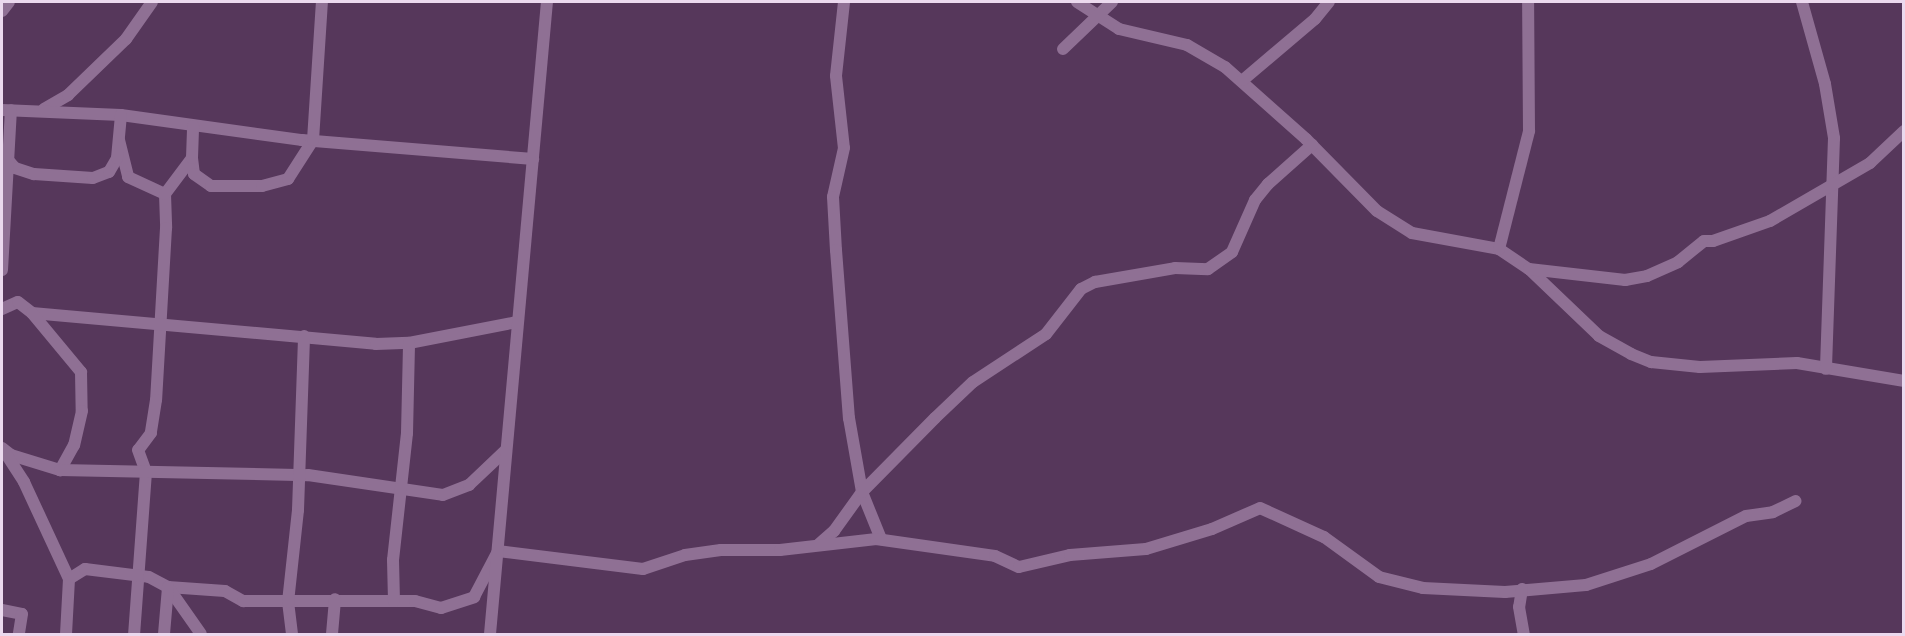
<!DOCTYPE html>
<style>
body{margin:0}
#map{position:relative;width:1905px;height:636px;overflow:hidden;background:#56375b;font-family:Jost,sans-serif}
div>[style]{position:absolute}
.minor>*{height:12px;margin:-6px;padding:0 6px;transform-origin:6px;border-radius:6px;background:#8f7094}
span{translate:-50% -50%;white-space:nowrap;text-align:center;line-height:1.15;-webkit-text-stroke:4.5px #4b2d50;paint-order:stroke}
.frame{position:absolute;inset:0;border:3px solid #ebd9ee;pointer-events:none}
</style>
<div id="map">
<div class="minor">
<div style="left:844px;top:2px;width:74px;rotate:96.2deg"></div>
<div style="left:836px;top:76px;width:72px;rotate:83.7deg"></div>
<div style="left:844px;top:148px;width:50px;rotate:102.7deg"></div>
<div style="left:833px;top:197px;width:53px;rotate:86.8deg"></div>
<div style="left:836px;top:250px;width:169px;rotate:85.6deg"></div>
<div style="left:849px;top:418px;width:75px;rotate:80deg"></div>
<div style="left:862px;top:492px;width:51px;rotate:68deg"></div>
<div style="left:1077px;top:2px;width:50px;rotate:32.7deg"></div>
<div style="left:1119px;top:29px;width:70px;rotate:13.2deg"></div>
<div style="left:1187px;top:45px;width:44px;rotate:30.1deg"></div>
<div style="left:1225px;top:67px;width:108px;rotate:41.6deg"></div>
<div style="left:1306px;top:139px;width:101px;rotate:45.4deg"></div>
<div style="left:1377px;top:211px;width:41px;rotate:32.2deg"></div>
<div style="left:1412px;top:233px;width:88px;rotate:10.4deg"></div>
<div style="left:1499px;top:249px;width:36px;rotate:34deg"></div>
<div style="left:1529px;top:269px;width:97px;rotate:43.7deg"></div>
<div style="left:1599px;top:336px;width:37px;rotate:29deg"></div>
<div style="left:1631px;top:354px;width:22px;rotate:22deg"></div>
<div style="left:1651px;top:362px;width:49px;rotate:5.8deg"></div>
<div style="left:1700px;top:367px;width:97px;rotate:-2.4deg"></div>
<div style="left:1797px;top:363px;width:109px;rotate:9.5deg"></div>
<div style="left:1802px;top:2px;width:85px;rotate:74.3deg"></div>
<div style="left:1825px;top:84px;width:55px;rotate:80.5deg"></div>
<div style="left:1834px;top:138px;width:231px;rotate:92deg"></div>
<div style="left:2px;top:11px;width:11px;rotate:-52deg"></div>
<div style="left:1063px;top:49px;width:68px;rotate:-43.8deg"></div>
<div style="left:1243px;top:80px;width:94px;rotate:-40.3deg"></div>
<div style="left:1315px;top:19px;width:22px;rotate:-51deg"></div>
<div style="left:44px;top:109px;width:28px;rotate:-30deg"></div>
<div style="left:68px;top:95px;width:81px;rotate:-44deg"></div>
<div style="left:126px;top:39px;width:45px;rotate:-54.9deg"></div>
<div style="left:2px;top:110px;width:119px;rotate:2.4deg"></div>
<div style="left:121px;top:115px;width:183px;rotate:7.9deg"></div>
<div style="left:302px;top:140px;width:232px;rotate:4.7deg"></div>
<div style="left:119px;top:140px;width:38px;rotate:76deg"></div>
<div style="left:128px;top:177px;width:41px;rotate:24.7deg"></div>
<div style="left:165px;top:194px;width:34px;rotate:88deg"></div>
<div style="left:166px;top:228px;width:172px;rotate:93.3deg"></div>
<div style="left:156px;top:400px;width:33px;rotate:99deg"></div>
<div style="left:151px;top:433px;width:21px;rotate:127deg"></div>
<div style="left:138px;top:450px;width:23px;rotate:70deg"></div>
<div style="left:146px;top:472px;width:162px;rotate:94.2deg"></div>
<div style="left:2px;top:153px;width:20px;rotate:49deg"></div>
<div style="left:15px;top:168px;width:20px;rotate:18deg"></div>
<div style="left:34px;top:174px;width:59px;rotate:3.9deg"></div>
<div style="left:93px;top:178px;width:17px;rotate:-21deg"></div>
<div style="left:109px;top:172px;width:16px;rotate:-60deg"></div>
<div style="left:117px;top:158px;width:43px;rotate:-84.7deg"></div>
<div style="left:192px;top:158px;width:16px;rotate:83deg"></div>
<div style="left:194px;top:174px;width:21px;rotate:35deg"></div>
<div style="left:211px;top:186px;width:51px"></div>
<div style="left:262px;top:186px;width:27px;rotate:-15deg"></div>
<div style="left:288px;top:179px;width:46px;rotate:-57.3deg"></div>
<div style="left:313px;top:140px;width:138px;rotate:-86.3deg"></div>
<div style="left:165px;top:194px;width:45px;rotate:-53.1deg"></div>
<div style="left:192px;top:158px;width:32px;rotate:-88deg"></div>
<div style="left:1499px;top:249px;width:122px;rotate:-75.7deg"></div>
<div style="left:1529px;top:131px;width:129px;rotate:-90.4deg"></div>
<div style="left:1529px;top:269px;width:97px;rotate:6.5deg"></div>
<div style="left:1625px;top:280px;width:22px;rotate:-10deg"></div>
<div style="left:1647px;top:276px;width:34px;rotate:-24deg"></div>
<div style="left:1678px;top:262px;width:33px;rotate:-39deg"></div>
<div style="left:1704px;top:241px;width:9px"></div>
<div style="left:1713px;top:241px;width:60px;rotate:-19.3deg"></div>
<div style="left:1770px;top:221px;width:116px;rotate:-30.1deg"></div>
<div style="left:1870px;top:163px;width:47px;rotate:-43.3deg"></div>
<div style="left:2px;top:270px;width:160px;rotate:-86.8deg"></div>
<div style="left:2px;top:309px;width:17px;rotate:-24deg"></div>
<div style="left:18px;top:302px;width:18px;rotate:38deg"></div>
<div style="left:32px;top:313px;width:345px;rotate:5.1deg"></div>
<div style="left:376px;top:344px;width:33px;rotate:-2deg"></div>
<div style="left:409px;top:343px;width:110px;rotate:-11deg"></div>
<div style="left:32px;top:313px;width:77px;rotate:50.3deg"></div>
<div style="left:81px;top:372px;width:39px;rotate:89deg"></div>
<div style="left:82px;top:411px;width:35px;rotate:103deg"></div>
<div style="left:74px;top:445px;width:29px;rotate:119deg"></div>
<div style="left:2px;top:448px;width:11px;rotate:38deg"></div>
<div style="left:11px;top:455px;width:51px;rotate:17deg"></div>
<div style="left:60px;top:470px;width:248px;rotate:1.2deg"></div>
<div style="left:308px;top:475px;width:136px;rotate:8.4deg"></div>
<div style="left:443px;top:495px;width:28px;rotate:-21deg"></div>
<div style="left:469px;top:485px;width:51px;rotate:-43.4deg"></div>
<div style="left:4px;top:451px;width:37px;rotate:57deg"></div>
<div style="left:24px;top:482px;width:107px;rotate:65.1deg"></div>
<div style="left:69px;top:579px;width:55px;rotate:93.1deg"></div>
<div style="left:819px;top:544px;width:20px;rotate:-41deg"></div>
<div style="left:834px;top:531px;width:48px;rotate:-54.3deg"></div>
<div style="left:862px;top:492px;width:104px;rotate:-45.4deg"></div>
<div style="left:935px;top:418px;width:52px;rotate:-43.5deg"></div>
<div style="left:973px;top:382px;width:87px;rotate:-33.3deg"></div>
<div style="left:1046px;top:334px;width:57px;rotate:-52.1deg"></div>
<div style="left:1081px;top:289px;width:16px;rotate:-27deg"></div>
<div style="left:1095px;top:282px;width:81px;rotate:-9.9deg"></div>
<div style="left:1175px;top:268px;width:33px;rotate:2deg"></div>
<div style="left:1208px;top:269px;width:29px;rotate:-35deg"></div>
<div style="left:1232px;top:252px;width:57px;rotate:-66.1deg"></div>
<div style="left:1255px;top:200px;width:21px;rotate:-51deg"></div>
<div style="left:1268px;top:184px;width:59px;rotate:-41.6deg"></div>
<div style="left:69px;top:579px;width:19px;rotate:-32deg"></div>
<div style="left:85px;top:569px;width:64px;rotate:7.1deg"></div>
<div style="left:149px;top:577px;width:21px;rotate:28deg"></div>
<div style="left:168px;top:587px;width:57px;rotate:4deg"></div>
<div style="left:225px;top:591px;width:21px;rotate:29deg"></div>
<div style="left:243px;top:601px;width:172px"></div>
<div style="left:415px;top:601px;width:27px;rotate:15deg"></div>
<div style="left:441px;top:608px;width:35px;rotate:-18deg"></div>
<div style="left:474px;top:597px;width:52px;rotate:-62.4deg"></div>
<div style="left:498px;top:551px;width:146px;rotate:7.1deg"></div>
<div style="left:643px;top:569px;width:44px;rotate:-18.4deg"></div>
<div style="left:685px;top:555px;width:36px;rotate:-8deg"></div>
<div style="left:721px;top:550px;width:59px"></div>
<div style="left:780px;top:550px;width:97px;rotate:-6.5deg"></div>
<div style="left:876px;top:539px;width:120px;rotate:8.1deg"></div>
<div style="left:995px;top:556px;width:26px;rotate:25deg"></div>
<div style="left:1019px;top:567px;width:52px;rotate:-13.2deg"></div>
<div style="left:1070px;top:555px;width:76px;rotate:-4.5deg"></div>
<div style="left:1146px;top:549px;width:69px;rotate:-16.9deg"></div>
<div style="left:1212px;top:529px;width:52px;rotate:-23.6deg"></div>
<div style="left:1260px;top:508px;width:70px;rotate:24.4deg"></div>
<div style="left:1324px;top:537px;width:68px;rotate:36deg"></div>
<div style="left:1379px;top:577px;width:45px;rotate:14deg"></div>
<div style="left:1423px;top:588px;width:82px;rotate:2.8deg"></div>
<div style="left:1505px;top:592px;width:81px;rotate:-4.9deg"></div>
<div style="left:1586px;top:585px;width:68px;rotate:-17.9deg"></div>
<div style="left:1651px;top:564px;width:106px;rotate:-26.8deg"></div>
<div style="left:1746px;top:516px;width:27px;rotate:-8deg"></div>
<div style="left:1773px;top:512px;width:25px;rotate:-26deg"></div>
<div style="left:168px;top:587px;width:57px;rotate:54.9deg"></div>
<div style="left:1522px;top:589px;width:18px;rotate:99deg"></div>
<div style="left:1519px;top:607px;width:27px;rotate:80deg"></div>
<div style="left:394px;top:601px;width:41px;rotate:-91.4deg"></div>
<div style="left:393px;top:560px;width:128px;rotate:-83.7deg"></div>
<div style="left:407px;top:433px;width:90px;rotate:-88.7deg"></div>
<div style="left:2px;top:610px;width:20px;rotate:11deg"></div>
<div style="left:22px;top:614px;width:20px;rotate:99deg"></div>
<div style="left:164px;top:634px;width:47px;rotate:-85.1deg"></div>
<div style="left:292px;top:634px;width:32px;rotate:-97deg"></div>
<div style="left:288px;top:602px;width:93px;rotate:-83.8deg"></div>
<div style="left:298px;top:510px;width:174px;rotate:-88deg"></div>
<div style="left:332px;top:634px;width:35px;rotate:-85deg"></div>
<div style="left:490px;top:634px;width:635px;rotate:-84.85deg"></div>
</div>
<div class="frame"></div>
</div>
